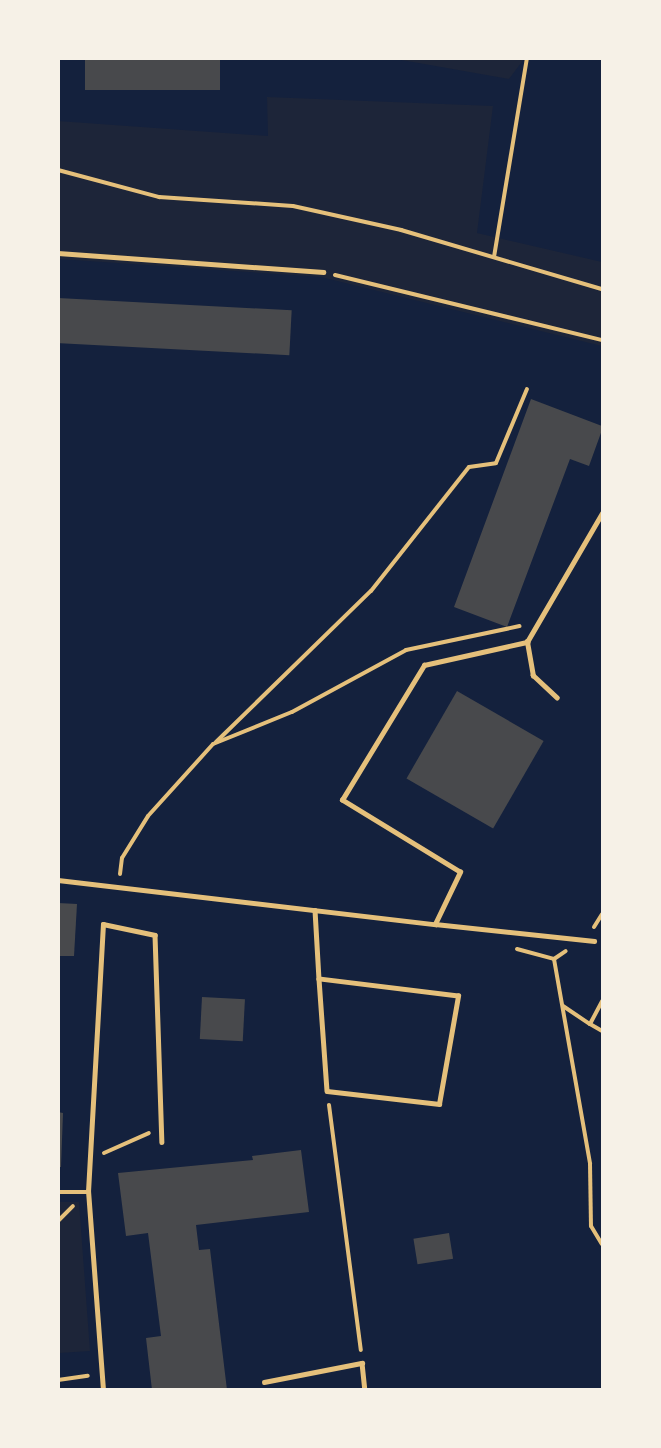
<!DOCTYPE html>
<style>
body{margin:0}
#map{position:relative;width:661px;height:1448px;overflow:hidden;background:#14213d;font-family:"DM Sans",sans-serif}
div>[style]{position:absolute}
.green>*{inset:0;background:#1d2539}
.building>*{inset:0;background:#48494c;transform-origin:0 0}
.path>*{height:4px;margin:-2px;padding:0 2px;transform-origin:2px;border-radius:2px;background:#e5c07b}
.service>*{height:4.5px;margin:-2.25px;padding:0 2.25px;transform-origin:2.25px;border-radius:2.25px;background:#e5c07b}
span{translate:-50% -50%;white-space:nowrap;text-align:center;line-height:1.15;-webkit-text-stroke:4.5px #f6f1e7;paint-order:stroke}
.frame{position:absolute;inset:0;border:60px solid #f6f1e7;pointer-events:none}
</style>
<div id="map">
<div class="green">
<div style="clip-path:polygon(396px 59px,524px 59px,509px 79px)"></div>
<div style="clip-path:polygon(267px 97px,493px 106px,477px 233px,602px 262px,602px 346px,321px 277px,59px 259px,58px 121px,268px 136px)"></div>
<div style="clip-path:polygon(58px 1202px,79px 1202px,90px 1351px,59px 1353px)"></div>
</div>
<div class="building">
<div style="left:85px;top:58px;width:135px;height:32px"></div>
<div style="left:58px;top:298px;width:234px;height:45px;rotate:3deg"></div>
<div style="clip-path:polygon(531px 399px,602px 426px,602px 430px,589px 466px,570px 459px,507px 627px,454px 607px)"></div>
<div style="left:457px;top:691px;width:100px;height:101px;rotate:30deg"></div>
<div style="clip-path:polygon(58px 903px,77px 904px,74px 956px,58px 956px)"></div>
<div style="left:202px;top:997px;width:43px;height:42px;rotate:3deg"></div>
<div style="clip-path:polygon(58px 1112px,63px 1113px,61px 1167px,58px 1167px)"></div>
<div style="clip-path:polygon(301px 1150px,309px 1212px,196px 1225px,199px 1250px,210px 1249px,227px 1390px,152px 1390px,146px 1338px,161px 1336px,148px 1233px,126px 1236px,118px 1173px,253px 1160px,252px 1156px)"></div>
<div style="left:449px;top:1233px;width:26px;height:36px;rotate:81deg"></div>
</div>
<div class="path">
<div style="left:58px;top:170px;width:105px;rotate:15deg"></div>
<div style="left:159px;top:197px;width:134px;rotate:3.8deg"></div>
<div style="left:293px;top:206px;width:111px;rotate:12.5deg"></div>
<div style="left:401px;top:230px;width:209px;rotate:16.4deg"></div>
<div style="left:494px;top:257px;width:202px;rotate:-80.6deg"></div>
<div style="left:335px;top:275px;width:275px;rotate:13.7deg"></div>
<div style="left:216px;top:742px;width:216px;rotate:-44.3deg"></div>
<div style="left:371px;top:591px;width:158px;rotate:-51.7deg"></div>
<div style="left:469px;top:467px;width:27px;rotate:-8deg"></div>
<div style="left:496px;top:463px;width:80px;rotate:-67.3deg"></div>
<div style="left:120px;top:874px;width:16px;rotate:-83deg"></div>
<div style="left:122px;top:858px;width:49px;rotate:-58.2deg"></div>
<div style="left:148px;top:816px;width:97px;rotate:-47.9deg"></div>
<div style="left:213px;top:744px;width:85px;rotate:-22.1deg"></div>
<div style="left:292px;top:712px;width:130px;rotate:-28.5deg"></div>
<div style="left:406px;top:650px;width:116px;rotate:-11.9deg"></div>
<div style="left:594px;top:927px;width:15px;rotate:-58deg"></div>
<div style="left:517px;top:949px;width:38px;rotate:15deg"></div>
<div style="left:554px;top:959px;width:208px;rotate:80deg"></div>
<div style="left:590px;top:1164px;width:62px;rotate:89.1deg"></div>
<div style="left:591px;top:1226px;width:21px;rotate:59deg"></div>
<div style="left:554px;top:959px;width:14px;rotate:-34deg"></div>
<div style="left:563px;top:1006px;width:32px;rotate:34deg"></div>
<div style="left:590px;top:1024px;width:26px;rotate:-62deg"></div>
<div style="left:590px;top:1024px;width:14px;rotate:30deg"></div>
<div style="left:329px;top:1105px;width:247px;rotate:82.6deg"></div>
<div style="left:104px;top:1153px;width:49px;rotate:-24deg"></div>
<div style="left:58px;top:1221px;width:21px;rotate:-45deg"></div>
<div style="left:58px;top:1380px;width:30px;rotate:-8deg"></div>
</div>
<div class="service">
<div style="left:58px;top:253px;width:266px;rotate:4.1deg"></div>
<div style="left:557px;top:698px;width:33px;rotate:-137deg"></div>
<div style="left:533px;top:676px;width:35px;rotate:-100deg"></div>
<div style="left:527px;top:642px;width:149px;rotate:-59.8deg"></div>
<div style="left:58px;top:880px;width:380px;rotate:6.7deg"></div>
<div style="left:435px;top:924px;width:58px;rotate:-64.3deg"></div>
<div style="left:460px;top:872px;width:138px;rotate:-148.6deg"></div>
<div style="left:342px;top:800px;width:158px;rotate:-58.7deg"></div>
<div style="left:424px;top:665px;width:106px;rotate:-12.6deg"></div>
<div style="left:315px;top:910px;width:69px;rotate:86.7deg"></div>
<div style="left:319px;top:979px;width:112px;rotate:85.9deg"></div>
<div style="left:327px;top:1091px;width:113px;rotate:6.6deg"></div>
<div style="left:439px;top:1104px;width:110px;rotate:-80deg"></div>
<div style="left:458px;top:996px;width:140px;rotate:-173deg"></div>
<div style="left:435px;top:924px;width:160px;rotate:6.1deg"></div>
<div style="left:58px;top:1192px;width:30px"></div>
<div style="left:264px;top:1382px;width:100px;rotate:-11deg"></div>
<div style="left:362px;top:1363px;width:27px;rotate:84deg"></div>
<div style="left:103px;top:1390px;width:199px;rotate:-94.3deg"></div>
<div style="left:88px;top:1192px;width:268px;rotate:-86.8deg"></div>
<div style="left:103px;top:924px;width:53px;rotate:11.9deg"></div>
<div style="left:155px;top:935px;width:207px;rotate:88.1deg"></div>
</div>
<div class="frame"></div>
</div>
